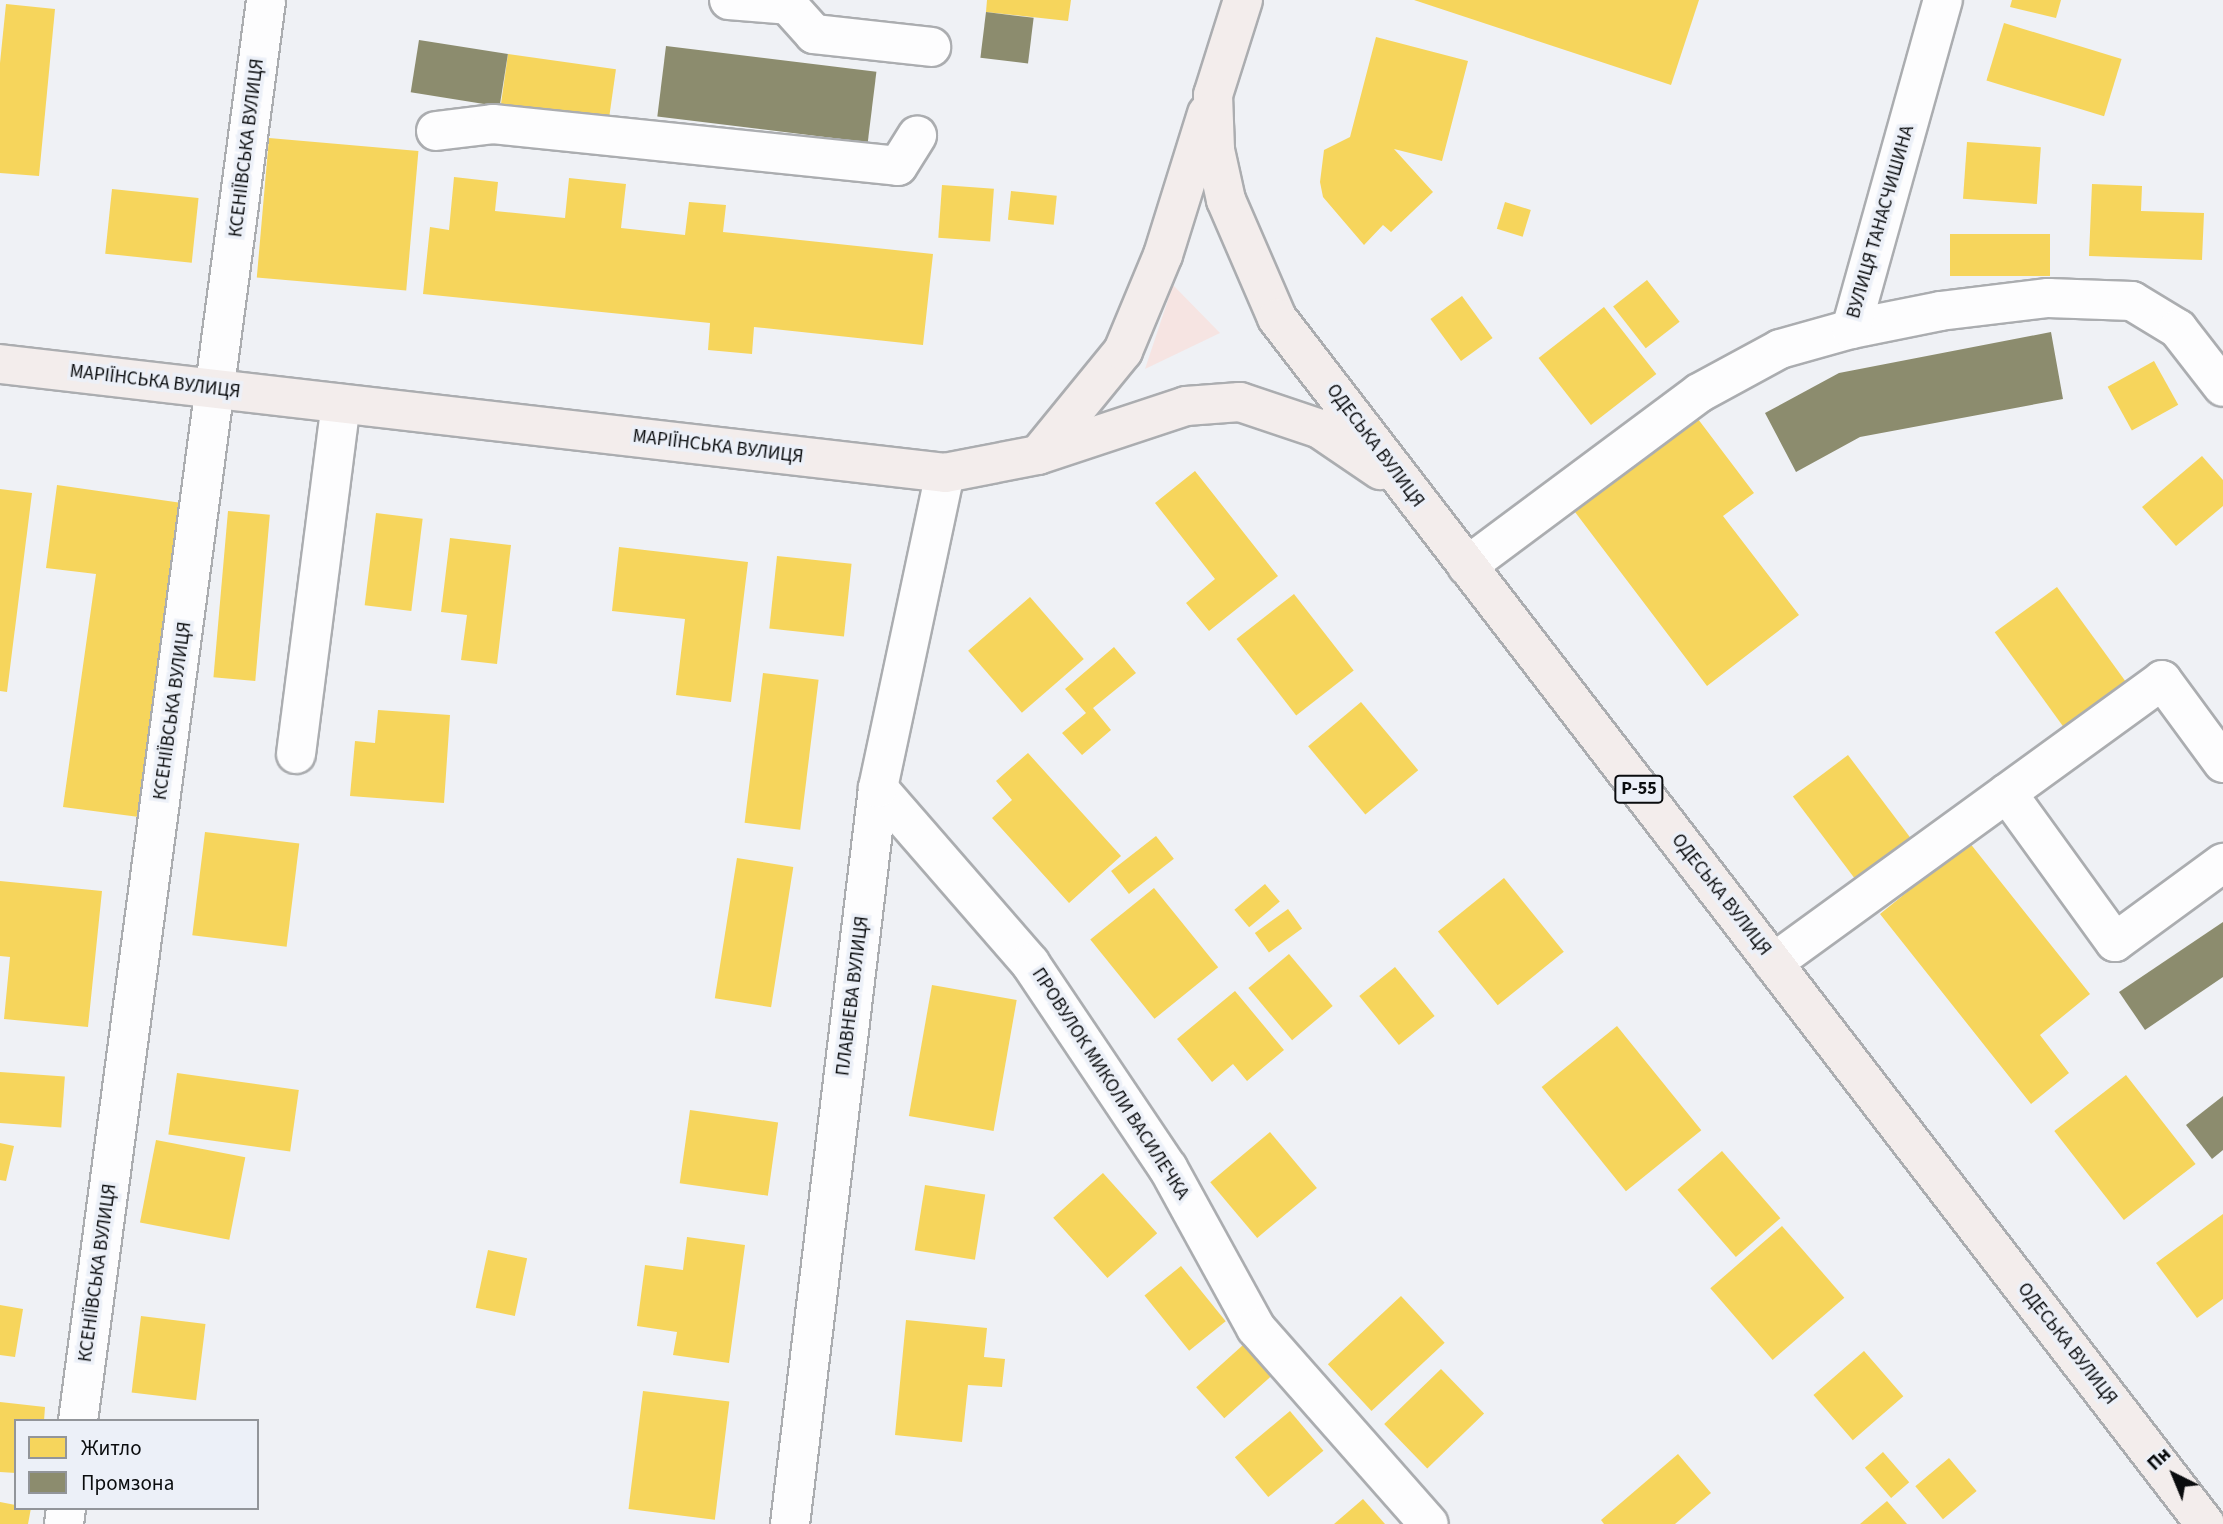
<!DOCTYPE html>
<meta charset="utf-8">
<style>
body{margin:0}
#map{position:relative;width:2223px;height:1524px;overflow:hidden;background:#eff1f5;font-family:"Source Sans 3",sans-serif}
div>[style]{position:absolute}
.green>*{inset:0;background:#f6e4e2}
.homes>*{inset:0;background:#f6d55c;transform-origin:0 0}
.industry>*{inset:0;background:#8c8c6e;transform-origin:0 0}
.roads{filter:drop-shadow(2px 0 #abadb0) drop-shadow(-2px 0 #abadb0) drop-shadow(0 2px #abadb0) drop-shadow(0 -2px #abadb0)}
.minor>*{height:38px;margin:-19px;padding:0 19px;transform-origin:19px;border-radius:19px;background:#fdfdfe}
.major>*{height:38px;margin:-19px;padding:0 19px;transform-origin:19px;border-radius:19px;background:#f3edec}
span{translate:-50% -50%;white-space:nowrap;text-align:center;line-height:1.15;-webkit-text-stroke:7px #ecf0f8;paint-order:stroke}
.shield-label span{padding:2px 5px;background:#ecf0f8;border:2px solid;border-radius:5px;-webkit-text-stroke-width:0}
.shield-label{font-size:18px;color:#0a0c0e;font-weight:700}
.street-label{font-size:19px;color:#0a0c0e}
.legend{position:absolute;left:14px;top:1419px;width:245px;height:91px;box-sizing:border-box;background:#ecf0f8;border:2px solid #92959a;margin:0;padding:9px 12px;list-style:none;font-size:21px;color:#0a0c0e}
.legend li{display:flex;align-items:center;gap:14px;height:35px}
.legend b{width:35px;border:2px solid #92959a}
.north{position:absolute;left:2139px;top:1440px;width:70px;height:70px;-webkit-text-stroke:5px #ecf0f8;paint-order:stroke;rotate:317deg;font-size:19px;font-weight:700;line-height:28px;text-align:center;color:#0a0c0e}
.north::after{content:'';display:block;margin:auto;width:24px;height:32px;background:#0a0c0e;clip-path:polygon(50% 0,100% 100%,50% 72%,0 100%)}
</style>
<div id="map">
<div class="green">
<div style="clip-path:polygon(1173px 285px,1220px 333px,1145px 369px)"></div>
</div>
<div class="homes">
<div style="clip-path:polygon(987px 0,1071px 0,1068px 21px,986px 12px)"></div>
<div style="clip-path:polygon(1414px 0,1699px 0,1671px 85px)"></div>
<div style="clip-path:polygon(2012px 0,2061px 0,2056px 18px,2010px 7px)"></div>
<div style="clip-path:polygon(6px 4px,55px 9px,39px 176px,0 173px,0 63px)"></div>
<div style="left:2004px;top:23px;width:123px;height:60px;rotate:17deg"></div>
<div style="clip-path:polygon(1376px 37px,1468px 61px,1442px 161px,1394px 149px,1433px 192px,1391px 232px,1383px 225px,1364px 245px,1323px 197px,1320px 182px,1324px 150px,1350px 137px)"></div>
<div style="left:508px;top:54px;width:109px;height:52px;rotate:8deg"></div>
<div style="left:269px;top:138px;width:150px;height:140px;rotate:5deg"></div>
<div style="left:1967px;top:142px;width:74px;height:57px;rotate:4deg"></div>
<div style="clip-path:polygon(454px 177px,498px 182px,495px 211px,565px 218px,569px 178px,626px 184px,621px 228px,685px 235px,689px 202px,726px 205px,723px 232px,933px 254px,923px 345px,754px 327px,752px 354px,708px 350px,710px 323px,423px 294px,430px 227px,449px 230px)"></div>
<div style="clip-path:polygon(2092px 184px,2142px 186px,2141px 211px,2204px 213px,2202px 260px,2089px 256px)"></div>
<div style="left:942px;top:185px;width:52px;height:53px;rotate:4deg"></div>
<div style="left:112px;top:189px;width:87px;height:65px;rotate:6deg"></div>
<div style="left:1011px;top:191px;width:46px;height:29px;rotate:6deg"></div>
<div style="left:1505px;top:202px;width:27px;height:28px;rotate:17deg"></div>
<div style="left:1950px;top:234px;width:100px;height:42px"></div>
<div style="left:1647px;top:280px;width:53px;height:43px;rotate:52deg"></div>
<div style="left:1462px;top:296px;width:52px;height:39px;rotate:54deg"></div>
<div style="left:1604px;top:307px;width:85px;height:83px;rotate:52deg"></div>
<div style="left:2154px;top:361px;width:50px;height:53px;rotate:61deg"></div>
<div style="clip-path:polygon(1698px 419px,1754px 493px,1723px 516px,1799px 615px,1707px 686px,1575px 512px)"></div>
<div style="clip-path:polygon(2202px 456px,2223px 480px,2223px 506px,2176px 546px,2142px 507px)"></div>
<div style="clip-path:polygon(1195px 471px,1278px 576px,1209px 631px,1186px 603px,1215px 579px,1155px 503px)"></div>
<div style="clip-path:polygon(57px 485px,182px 503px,139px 817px,63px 807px,96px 574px,46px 568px)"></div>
<div style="clip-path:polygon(0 489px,32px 493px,7px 692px,0 691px)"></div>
<div style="left:228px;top:511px;width:42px;height:167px;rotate:5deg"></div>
<div style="left:376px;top:513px;width:47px;height:93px;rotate:7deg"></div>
<div style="clip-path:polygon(450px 538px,511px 545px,497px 664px,461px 660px,467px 615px,441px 612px)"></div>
<div style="clip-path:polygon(619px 547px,748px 562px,731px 702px,676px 695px,685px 619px,612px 611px)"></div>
<div style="left:777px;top:556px;width:75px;height:73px;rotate:6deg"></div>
<div style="left:2057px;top:587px;width:118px;height:77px;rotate:54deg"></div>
<div style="left:1294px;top:594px;width:97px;height:73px;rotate:52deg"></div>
<div style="left:1030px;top:597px;width:82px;height:82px;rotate:49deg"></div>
<div style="clip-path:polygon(1114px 647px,1136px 673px,1093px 708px,1111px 730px,1082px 755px,1062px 733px,1086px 713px,1065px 689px)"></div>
<div style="left:763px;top:673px;width:56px;height:151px;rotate:7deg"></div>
<div style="left:1361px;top:702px;width:89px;height:69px;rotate:50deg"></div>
<div style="clip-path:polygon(378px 710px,450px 715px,444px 803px,350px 796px,355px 741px,375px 743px)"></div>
<div style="clip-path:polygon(1028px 753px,1121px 856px,1069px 903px,992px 818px,1012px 800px,996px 781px)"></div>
<div style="left:1848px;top:755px;width:104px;height:69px;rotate:53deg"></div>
<div style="left:205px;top:832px;width:95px;height:104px;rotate:7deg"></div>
<div style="left:1156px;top:836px;width:29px;height:57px;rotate:52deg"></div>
<div style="clip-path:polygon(1969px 842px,2090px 994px,2040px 1035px,2069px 1073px,2031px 1104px,1880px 914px)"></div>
<div style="left:737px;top:858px;width:57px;height:142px;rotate:9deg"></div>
<div style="left:1504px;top:878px;width:95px;height:85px;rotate:51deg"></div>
<div style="clip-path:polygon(0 881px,102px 891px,88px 1027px,4px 1019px,10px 957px,0 956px)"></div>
<div style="left:1265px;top:884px;width:23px;height:40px;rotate:50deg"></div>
<div style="left:1154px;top:888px;width:102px;height:82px;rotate:51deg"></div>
<div style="left:1288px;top:909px;width:24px;height:41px;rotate:54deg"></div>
<div style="left:1289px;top:954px;width:68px;height:53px;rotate:50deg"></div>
<div style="left:1395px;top:967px;width:63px;height:46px;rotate:51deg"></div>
<div style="left:932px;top:985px;width:86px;height:133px;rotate:10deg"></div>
<div style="clip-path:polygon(1235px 991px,1284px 1050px,1247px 1081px,1233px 1064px,1212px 1082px,1177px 1039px)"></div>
<div style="left:1617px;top:1026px;width:134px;height:97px;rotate:51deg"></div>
<div style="left:0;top:1072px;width:65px;height:51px;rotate:4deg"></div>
<div style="left:177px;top:1073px;width:123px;height:62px;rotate:8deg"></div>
<div style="left:2126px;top:1075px;width:113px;height:91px;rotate:52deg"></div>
<div style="left:690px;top:1110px;width:89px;height:74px;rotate:8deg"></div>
<div style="left:1270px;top:1132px;width:73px;height:78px;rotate:50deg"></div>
<div style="left:156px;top:1140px;width:91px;height:84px;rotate:11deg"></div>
<div style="clip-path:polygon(0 1143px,14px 1146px,6px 1181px,0 1180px)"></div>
<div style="left:1722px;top:1151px;width:89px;height:59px;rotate:49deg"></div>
<div style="left:1103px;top:1173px;width:81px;height:67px;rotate:48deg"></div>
<div style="left:925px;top:1185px;width:61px;height:66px;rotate:9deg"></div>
<div style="clip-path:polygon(2223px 1214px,2223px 1299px,2197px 1318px,2156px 1263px)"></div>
<div style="left:1782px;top:1226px;width:95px;height:95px;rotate:49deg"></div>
<div style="clip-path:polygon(687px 1237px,745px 1245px,729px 1363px,673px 1355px,677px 1332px,637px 1326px,645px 1265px,683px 1270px)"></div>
<div style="left:488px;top:1250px;width:40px;height:59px;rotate:12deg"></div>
<div style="left:1181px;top:1266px;width:71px;height:47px;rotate:51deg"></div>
<div style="left:1401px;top:1296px;width:64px;height:100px;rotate:47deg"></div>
<div style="clip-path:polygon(0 1305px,23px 1309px,15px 1357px,0 1355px)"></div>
<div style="left:141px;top:1316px;width:65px;height:77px;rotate:7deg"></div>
<div style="clip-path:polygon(906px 1320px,987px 1328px,984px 1357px,1005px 1359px,1002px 1387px,968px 1385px,962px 1442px,895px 1435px)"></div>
<div style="left:1243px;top:1345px;width:42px;height:63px;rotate:48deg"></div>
<div style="left:1864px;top:1351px;width:60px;height:67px;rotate:49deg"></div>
<div style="left:1441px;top:1369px;width:62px;height:79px;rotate:46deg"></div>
<div style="left:643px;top:1391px;width:87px;height:119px;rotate:7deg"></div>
<div style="clip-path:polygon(0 1402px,45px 1407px,44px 1421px,16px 1421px,16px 1473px,0 1472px)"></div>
<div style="left:1290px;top:1411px;width:52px;height:72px;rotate:50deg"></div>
<div style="left:1883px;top:1452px;width:40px;height:24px;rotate:49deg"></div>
<div style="clip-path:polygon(1678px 1454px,1711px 1493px,1675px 1524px,1604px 1524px,1601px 1520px)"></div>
<div style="left:1949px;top:1458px;width:43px;height:44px;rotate:50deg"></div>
<div style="clip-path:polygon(1363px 1499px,1385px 1524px,1334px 1524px)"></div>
<div style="clip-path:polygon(1887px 1501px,1907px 1524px,1860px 1524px)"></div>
<div style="clip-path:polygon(0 1502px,31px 1508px,28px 1524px,0 1524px)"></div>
</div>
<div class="industry">
<div style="left:986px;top:12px;width:48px;height:46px;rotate:7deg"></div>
<div style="left:419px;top:40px;width:90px;height:53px;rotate:9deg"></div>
<div style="left:666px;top:46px;width:212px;height:71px;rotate:7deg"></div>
<div style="clip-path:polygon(2051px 332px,2063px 399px,1860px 437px,1796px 472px,1765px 413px,1839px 373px)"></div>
<div style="clip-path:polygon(2223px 922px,2223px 977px,2145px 1030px,2119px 992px)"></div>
<div style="clip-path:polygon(2223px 1096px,2223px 1150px,2212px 1159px,2186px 1125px)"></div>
</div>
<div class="roads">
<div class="minor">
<div style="left:729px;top:0;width:59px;rotate:4.8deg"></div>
<div style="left:788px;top:5px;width:39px;rotate:48deg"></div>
<div style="left:814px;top:34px;width:118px;rotate:6.3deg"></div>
<div style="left:436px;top:131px;width:57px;rotate:-7deg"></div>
<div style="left:493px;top:124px;width:407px;rotate:5.9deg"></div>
<div style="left:898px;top:166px;width:36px;rotate:-58deg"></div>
<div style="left:1851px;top:329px;width:91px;rotate:-11.4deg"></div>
<div style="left:1940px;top:311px;width:109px;rotate:-6.9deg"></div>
<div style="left:2048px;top:298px;width:84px;rotate:2deg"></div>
<div style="left:2132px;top:301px;width:54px;rotate:31.3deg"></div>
<div style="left:2178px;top:329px;width:73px;rotate:52.2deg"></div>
<div style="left:1467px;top:566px;width:289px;rotate:-36.7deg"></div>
<div style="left:1699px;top:393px;width:92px;rotate:-28.5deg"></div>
<div style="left:1780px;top:349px;width:74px;rotate:-15.7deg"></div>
<div style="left:1851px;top:329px;width:342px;rotate:-74.4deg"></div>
<div style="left:296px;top:754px;width:353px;rotate:-82.7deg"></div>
<div style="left:878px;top:788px;width:232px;rotate:49deg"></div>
<div style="left:1030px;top:963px;width:247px;rotate:56.1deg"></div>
<div style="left:1168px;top:1168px;width:183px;rotate:61.2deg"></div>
<div style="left:1256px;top:1328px;width:261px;rotate:48.6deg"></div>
<div style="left:2007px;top:793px;width:184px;rotate:54.1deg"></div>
<div style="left:2115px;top:942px;width:134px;rotate:-36.2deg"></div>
<div style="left:1773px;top:963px;width:481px;rotate:-36deg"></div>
<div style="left:2162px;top:680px;width:103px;rotate:53.7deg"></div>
<div style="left:78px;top:1421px;width:1433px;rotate:-82.46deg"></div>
<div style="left:64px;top:1524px;width:16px;rotate:-83deg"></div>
<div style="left:790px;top:1524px;width:741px;rotate:-83.18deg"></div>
<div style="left:878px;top:788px;width:322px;rotate:-78deg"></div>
</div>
<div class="major">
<div style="left:1243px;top:0;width:100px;rotate:107.5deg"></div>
<div style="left:1213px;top:95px;width:55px;rotate:87.9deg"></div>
<div style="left:1215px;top:150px;width:51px;rotate:77.6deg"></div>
<div style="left:1226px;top:200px;width:129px;rotate:66.6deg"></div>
<div style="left:1277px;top:318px;width:1522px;rotate:52.42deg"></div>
<div style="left:0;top:364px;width:951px;rotate:6.58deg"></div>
<div style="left:945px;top:473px;width:95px;rotate:-11deg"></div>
<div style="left:1038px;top:455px;width:156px;rotate:-18.3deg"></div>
<div style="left:1186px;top:406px;width:54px;rotate:-4.2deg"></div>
<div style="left:1240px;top:402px;width:84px;rotate:18.6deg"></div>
<div style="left:1320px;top:429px;width:73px;rotate:34.3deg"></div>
<div style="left:1039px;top:454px;width:133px;rotate:-50.8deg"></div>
<div style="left:1123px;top:351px;width:104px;rotate:-67.4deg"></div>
<div style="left:1163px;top:255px;width:148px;rotate:-72.7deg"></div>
</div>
</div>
<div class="shield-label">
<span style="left:1639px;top:789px">Р-55</span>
</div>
<div class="street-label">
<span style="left:247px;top:148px;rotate:-83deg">КСЕНІЇВСЬКА ВУЛИЦЯ</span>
<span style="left:1881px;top:222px;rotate:-74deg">ВУЛИЦЯ ТАНАСЧИШИНА</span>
<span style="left:155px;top:382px;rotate:7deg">МАРІЇНСЬКА ВУЛИЦЯ</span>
<span style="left:1375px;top:446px;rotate:53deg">ОДЕСЬКА ВУЛИЦЯ</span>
<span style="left:718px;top:447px;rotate:7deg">МАРІЇНСЬКА ВУЛИЦЯ</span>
<span style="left:173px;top:711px;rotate:-82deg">КСЕНІЇВСЬКА ВУЛИЦЯ</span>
<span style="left:1721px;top:895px;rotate:52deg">ОДЕСЬКА ВУЛИЦЯ</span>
<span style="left:853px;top:996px;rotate:-83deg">ПЛАВНЕВА ВУЛИЦЯ</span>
<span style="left:1110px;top:1084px;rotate:57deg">ПРОВУЛОК МИКОЛИ ВАСИЛЕЧКА</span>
<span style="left:98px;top:1273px;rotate:-82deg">КСЕНІЇВСЬКА ВУЛИЦЯ</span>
<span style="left:2067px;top:1344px;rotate:52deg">ОДЕСЬКА ВУЛИЦЯ</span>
</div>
<ul class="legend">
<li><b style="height:19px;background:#f6d55c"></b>Житло</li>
<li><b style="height:19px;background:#8c8c6e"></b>Промзона</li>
</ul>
<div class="north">Пн</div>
</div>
